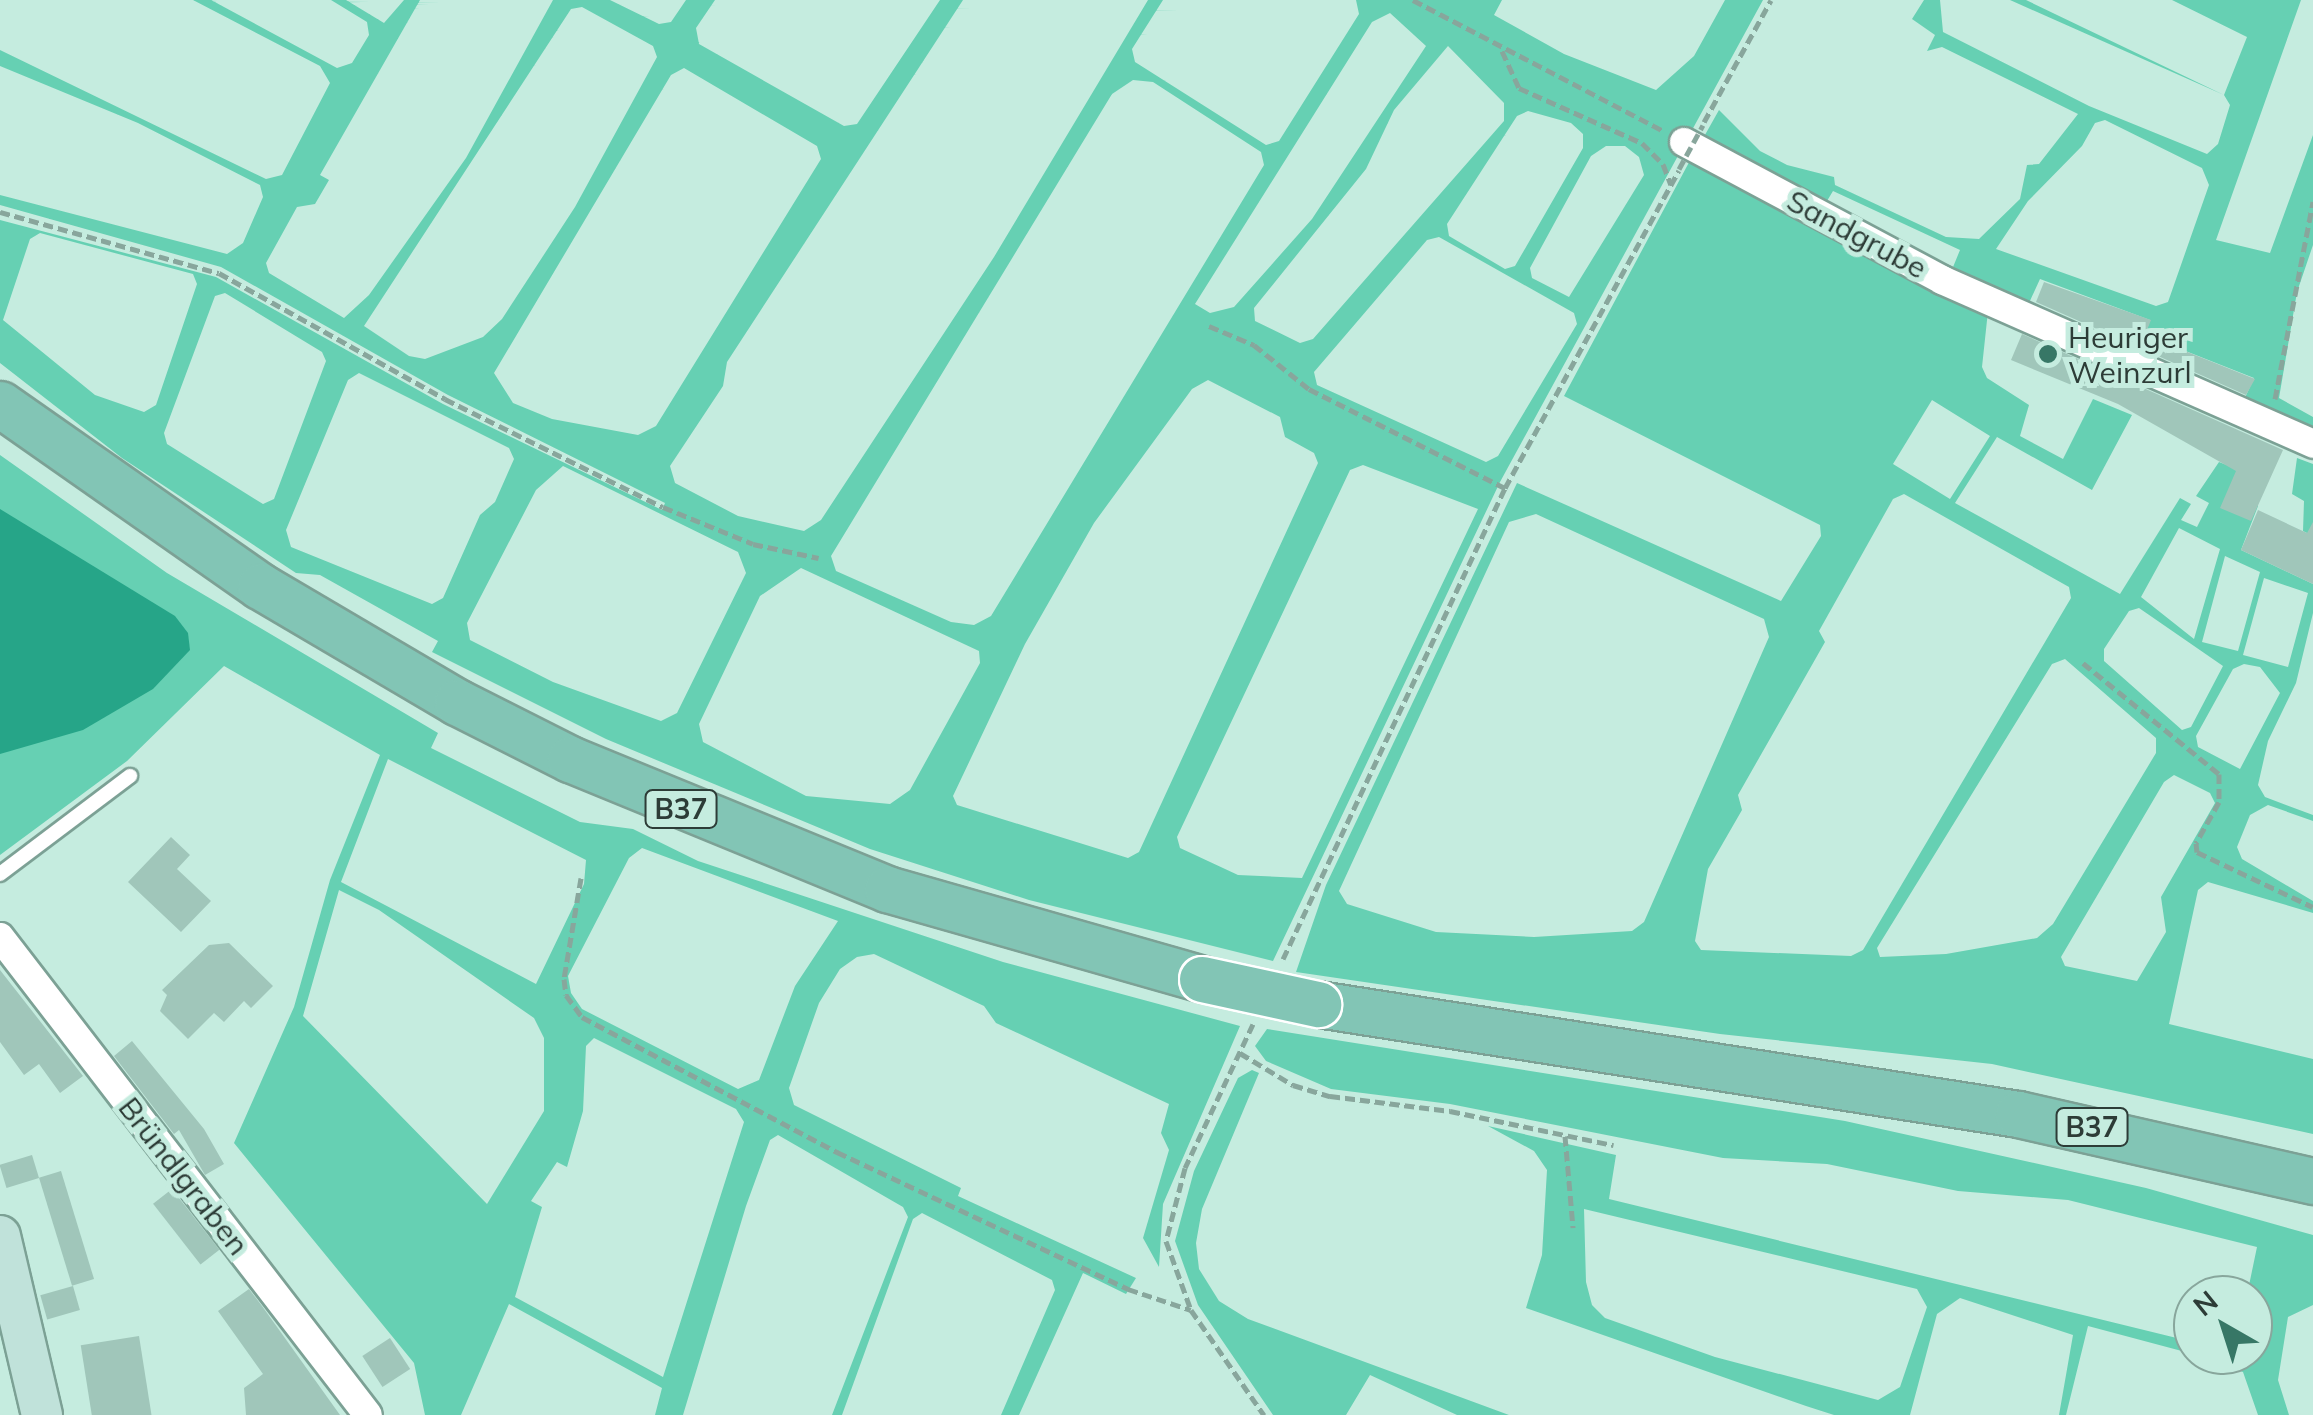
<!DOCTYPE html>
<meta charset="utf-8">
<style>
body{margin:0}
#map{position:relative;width:2313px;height:1415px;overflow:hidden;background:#c5ecdf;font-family:Mulish,sans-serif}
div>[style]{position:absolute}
.green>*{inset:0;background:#66d0b3}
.water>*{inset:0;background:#26a588}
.building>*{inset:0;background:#a0c6ba;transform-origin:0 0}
.path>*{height:5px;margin-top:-2.5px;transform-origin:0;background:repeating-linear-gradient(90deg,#88a69c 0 10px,transparent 0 15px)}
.roads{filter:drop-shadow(2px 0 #7ca195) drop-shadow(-2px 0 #7ca195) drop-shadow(0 2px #7ca195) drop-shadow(0 -2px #7ca195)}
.lane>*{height:14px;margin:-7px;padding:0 7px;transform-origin:7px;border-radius:7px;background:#fff}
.street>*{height:28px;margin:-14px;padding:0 14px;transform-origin:14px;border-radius:14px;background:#fff}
.secondary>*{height:40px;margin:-20px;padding:0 20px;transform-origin:20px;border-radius:20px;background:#c0e2da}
.primary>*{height:45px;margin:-22.5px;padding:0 22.5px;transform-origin:22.5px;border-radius:22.5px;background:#82c5b5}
.path-bridge>*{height:5px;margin-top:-2.5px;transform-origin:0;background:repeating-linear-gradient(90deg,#88a69c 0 10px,transparent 0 15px)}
.bridges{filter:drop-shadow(2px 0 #fff) drop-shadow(-2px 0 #fff) drop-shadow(0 2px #fff) drop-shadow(0 -2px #fff)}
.primary-bridge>*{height:45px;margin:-22.5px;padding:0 22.5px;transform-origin:22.5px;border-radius:22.5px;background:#82c5b5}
.dots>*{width:28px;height:28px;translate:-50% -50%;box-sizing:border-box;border:5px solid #c5ecdf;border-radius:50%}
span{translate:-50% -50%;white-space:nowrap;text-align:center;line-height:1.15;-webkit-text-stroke:10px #c5ecdf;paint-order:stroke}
.shield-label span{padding:2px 8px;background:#c5ecdf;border:2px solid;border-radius:8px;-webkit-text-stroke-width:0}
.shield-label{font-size:28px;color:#2d3c37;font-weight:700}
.street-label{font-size:30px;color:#2d3c37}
.poi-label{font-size:30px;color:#2d3c37}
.left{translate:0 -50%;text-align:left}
.north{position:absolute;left:2173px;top:1275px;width:100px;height:100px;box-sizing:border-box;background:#c5ecdf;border:2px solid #88a69c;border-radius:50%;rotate:321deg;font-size:28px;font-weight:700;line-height:40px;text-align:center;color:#2d3c37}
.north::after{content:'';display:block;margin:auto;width:35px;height:45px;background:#377766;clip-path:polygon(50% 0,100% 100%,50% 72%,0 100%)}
</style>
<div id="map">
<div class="green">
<div style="clip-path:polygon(evenodd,193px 0,211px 0,337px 68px,352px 63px,369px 35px,367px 22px,331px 0,346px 0,384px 23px,404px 0,420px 0,320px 175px,329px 180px,315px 204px,297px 207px,266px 263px,269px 273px,344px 318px,369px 295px,466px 158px,553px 0,610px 0,659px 24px,671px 22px,686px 0,715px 0,696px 28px,699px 44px,844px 126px,857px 124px,940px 0,963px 0,727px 362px,723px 386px,670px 466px,675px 483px,738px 516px,804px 531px,821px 520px,994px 257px,1148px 0,1163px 0,1132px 49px,1135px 62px,1266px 145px,1279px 141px,1359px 14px,1356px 0,1502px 0,1494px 15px,1564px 54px,1656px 90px,1694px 56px,1725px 0,1763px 0,1500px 482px,1273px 961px,1029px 900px,870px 849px,606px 739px,432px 652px,438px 641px,320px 575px,296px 573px,122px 458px,0 363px,0 220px,216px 277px,443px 404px,662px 510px,665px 503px,448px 395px,221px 267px,0 205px,0 195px,227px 254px,243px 243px,263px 197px,260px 185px,138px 123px,0 66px,0 50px,266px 179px,282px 175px,330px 83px,320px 66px,193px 0,582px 7px,653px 46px,657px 57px,575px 207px,502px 319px,483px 337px,425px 359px,409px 356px,364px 326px,571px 9px,582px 7px,193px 0,1390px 13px,1426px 46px,1312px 219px,1234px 307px,1210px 313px,1195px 304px,1372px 22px,1390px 13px,193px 0,1448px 46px,1504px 103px,1504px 121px,1313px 339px,1300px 343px,1255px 321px,1254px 308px,1366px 169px,1394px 110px,1448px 46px,193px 0,684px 68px,817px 146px,821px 159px,656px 426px,638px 435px,552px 419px,513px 403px,494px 373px,671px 75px,684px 68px,193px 0,1133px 80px,1153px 82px,1261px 152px,1264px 165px,991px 616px,974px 625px,951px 622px,836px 571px,831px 556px,1112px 94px,1133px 80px,193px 0,1528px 111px,1571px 123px,1583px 134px,1583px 148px,1515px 266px,1505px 269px,1449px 236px,1447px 224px,1517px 116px,1528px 111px,193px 0,1606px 146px,1625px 146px,1639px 157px,1644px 175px,1569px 297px,1532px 278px,1530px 268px,1591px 156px,1606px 146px,193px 0,40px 233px,193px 274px,197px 284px,156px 405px,144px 412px,95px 395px,3px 320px,30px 239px,40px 233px,193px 0,1439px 237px,1574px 313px,1577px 324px,1498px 456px,1486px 462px,1317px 385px,1314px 372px,1427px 240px,1439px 237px,193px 0,225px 293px,322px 352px,326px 361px,274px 499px,263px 504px,167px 444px,164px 433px,215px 296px,225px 293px,193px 0,359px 373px,509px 448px,514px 459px,495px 502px,480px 515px,443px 598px,432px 604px,291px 547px,286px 530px,348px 380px,359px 373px,193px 0,1208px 380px,1280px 417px,1285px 437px,1314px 453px,1318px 463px,1139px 852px,1128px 858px,957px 805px,953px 796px,1025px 644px,1094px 523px,1192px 389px,1208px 380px,193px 0,1363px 465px,1478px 509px,1302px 878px,1238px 875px,1180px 848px,1177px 837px,1350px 470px,1363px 465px,193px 0,563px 466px,738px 552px,746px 573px,677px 713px,661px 721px,553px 682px,470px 640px,467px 623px,536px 490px,563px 466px,193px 0,801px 568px,979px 651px,980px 663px,910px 790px,890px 804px,806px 796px,703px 742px,699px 724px,760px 596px,801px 568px)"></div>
<div style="clip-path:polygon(evenodd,1924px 0,1940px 0,1943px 32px,2089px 106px,2207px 154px,2218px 144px,2230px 105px,2224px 95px,2010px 0,2026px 0,2224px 95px,2247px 37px,2172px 0,2301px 0,2216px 240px,2270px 253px,2313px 135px,2313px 245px,2297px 292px,2279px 398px,2313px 417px,2313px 435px,2243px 402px,2254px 378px,2145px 335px,2150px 320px,2040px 279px,2029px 303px,1951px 272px,1960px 250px,1833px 191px,1824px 206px,1701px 142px,1719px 110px,1760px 151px,1787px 165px,1834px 177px,1835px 185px,1946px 237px,1979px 239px,2020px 199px,2027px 165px,2039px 164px,2078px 114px,1942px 47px,1927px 51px,1935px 35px,1912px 19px,1924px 0,2105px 120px,2202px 168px,2209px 185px,2168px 302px,2156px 306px,1996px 249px,2028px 201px,2082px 146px,2095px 123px,2105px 120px)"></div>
<div style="clip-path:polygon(evenodd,1694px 153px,1988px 311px,1982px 367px,1987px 378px,2029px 405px,2020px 436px,2063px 459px,2093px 399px,2132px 415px,2092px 490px,1997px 437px,1955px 503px,2120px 594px,2180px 498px,2191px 504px,2181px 520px,2197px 527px,2209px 503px,2196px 496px,2219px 462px,2237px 469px,2258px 506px,2241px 550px,2313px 584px,2313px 613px,2296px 683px,2268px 741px,2258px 785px,2265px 797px,2313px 815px,2313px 821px,2268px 805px,2250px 815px,2237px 847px,2242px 859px,2313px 901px,2313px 913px,2208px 882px,2198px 890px,2169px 1024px,2313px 1059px,2313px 1134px,1992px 1064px,1720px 1034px,1296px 972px,1326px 885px,1517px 483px,1781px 601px,1821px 536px,1820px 525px,1564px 396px,1694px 153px,1932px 400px,1990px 436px,1950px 499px,1893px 464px,1932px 400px,1694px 153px,1904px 494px,2069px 587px,2071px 598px,1863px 950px,1851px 956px,1701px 950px,1695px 941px,1708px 869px,1742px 810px,1738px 795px,1825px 642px,1819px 631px,1893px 499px,1904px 494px,1694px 153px,1536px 514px,1764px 619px,1769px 637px,1644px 922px,1632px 931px,1534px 937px,1436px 932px,1347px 904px,1339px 891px,1509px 522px,1536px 514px,1694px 153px,2179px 528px,2220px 549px,2194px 639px,2141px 597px,2179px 528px,1694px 153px,2225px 556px,2260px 572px,2238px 651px,2202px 642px,2225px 556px,1694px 153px,2264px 578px,2308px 593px,2288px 667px,2243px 655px,2264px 578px,1694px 153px,2139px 608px,2223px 666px,2191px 727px,2182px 730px,2104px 661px,2104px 649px,2129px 611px,2139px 608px,1694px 153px,2065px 659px,2156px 738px,2156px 753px,2053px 924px,2037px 938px,1946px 954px,1880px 957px,1877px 948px,2052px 664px,2065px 659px,1694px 153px,2244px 664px,2260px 667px,2280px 693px,2240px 769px,2198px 747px,2196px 736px,2233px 669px,2244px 664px,1694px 153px,2174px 775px,2210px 793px,2215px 803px,2161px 897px,2166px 932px,2137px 981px,2065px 966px,2061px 957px,2164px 782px,2174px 775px)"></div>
<div style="clip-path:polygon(evenodd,0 455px,167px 573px,438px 733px,431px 748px,580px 822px,633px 829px,698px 861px,1003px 962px,1240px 1026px,1163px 1204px,1159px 1267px,1143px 1238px,1169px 1150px,1161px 1133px,1169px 1104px,996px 1023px,984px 1006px,874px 954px,857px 957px,840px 969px,819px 1003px,789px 1088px,794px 1105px,961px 1188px,958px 1196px,1136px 1278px,1126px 1294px,1083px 1273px,1019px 1415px,1001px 1415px,1055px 1290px,1052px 1280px,922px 1213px,913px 1219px,842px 1415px,832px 1415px,908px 1217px,903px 1207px,778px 1135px,770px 1140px,746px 1206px,683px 1415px,655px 1415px,662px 1388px,509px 1304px,461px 1415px,425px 1415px,414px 1363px,234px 1143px,294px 1007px,330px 880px,380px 755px,224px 666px,127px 761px,0 855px,0 455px,388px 759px,586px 860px,584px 884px,536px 984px,341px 882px,388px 759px,0 455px,642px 848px,838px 921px,795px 986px,759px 1080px,738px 1089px,582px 1009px,571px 993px,568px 976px,629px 858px,642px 848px,0 455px,339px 890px,379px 910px,534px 1018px,544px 1038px,544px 1111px,487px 1204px,303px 1016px,339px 890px,0 455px,594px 1038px,736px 1109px,744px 1122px,663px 1377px,515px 1297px,542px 1207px,531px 1201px,557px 1162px,567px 1167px,583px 1111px,586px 1046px,594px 1038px)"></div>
<div style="clip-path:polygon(2297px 458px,2313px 464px,2313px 536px,2303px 531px,2304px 501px,2292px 494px)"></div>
<div style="clip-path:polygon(1267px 1029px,1845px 1121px,2146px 1188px,2313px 1235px,2313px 1305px,2288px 1317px,2278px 1380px,2289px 1415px,2258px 1415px,2243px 1372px,2195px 1355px,2253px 1355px,2253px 1295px,2247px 1295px,2257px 1247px,2068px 1200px,1958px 1191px,1827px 1164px,1723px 1158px,1450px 1104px,1331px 1089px,1266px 1061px,1255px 1046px)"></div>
<div style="clip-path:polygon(1252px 1070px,1259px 1073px,1202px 1209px,1196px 1243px,1199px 1269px,1219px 1301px,1248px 1319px,1509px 1415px,1457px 1415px,1370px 1375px,1346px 1415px,1273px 1415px,1198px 1305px,1175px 1241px,1194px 1171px,1238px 1078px)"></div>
<div style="clip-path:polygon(evenodd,1488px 1126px,1616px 1155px,1609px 1199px,2193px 1342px,2193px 1354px,2088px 1326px,2066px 1415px,2059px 1415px,2073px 1335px,1960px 1298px,1937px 1314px,1910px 1415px,1834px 1415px,1806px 1406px,1526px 1308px,1542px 1255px,1547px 1170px,1534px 1151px,1488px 1126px,1584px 1209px,1917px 1289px,1927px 1307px,1900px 1387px,1878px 1400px,1715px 1357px,1605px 1318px,1592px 1305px,1586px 1282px,1584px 1209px)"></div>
</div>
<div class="water">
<div style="clip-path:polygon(0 509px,175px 616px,188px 633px,190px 650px,153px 689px,83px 730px,0 754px)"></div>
</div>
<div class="building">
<div style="clip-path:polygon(2044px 282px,2151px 320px,2145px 335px,2255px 379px,2246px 395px,2036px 302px)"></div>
<div style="clip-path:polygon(2022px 334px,2283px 450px,2251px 521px,2220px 508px,2236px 471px,2118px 404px,2011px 360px)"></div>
<div style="clip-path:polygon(2258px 510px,2307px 533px,2313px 522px,2313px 584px,2241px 550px)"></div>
<div style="clip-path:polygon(171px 837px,190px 855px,177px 869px,211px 901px,181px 932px,128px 882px)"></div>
<div style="clip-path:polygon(229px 943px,273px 986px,251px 1008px,244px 1001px,224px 1022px,214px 1013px,188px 1039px,160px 1011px,167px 995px,162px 990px,209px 945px)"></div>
<div style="clip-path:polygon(0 970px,83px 1076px,60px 1093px,39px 1064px,24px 1075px,0 1042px)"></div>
<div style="clip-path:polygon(132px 1041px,204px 1129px,224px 1164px,205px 1175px,179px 1130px,174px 1134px,114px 1056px)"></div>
<div style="left:32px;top:1155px;width:24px;height:34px;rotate:73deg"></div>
<div style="left:61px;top:1171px;width:113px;height:23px;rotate:73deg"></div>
<div style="left:172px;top:1189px;width:77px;height:24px;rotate:52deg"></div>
<div style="left:73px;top:1286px;width:25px;height:34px;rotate:74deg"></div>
<div style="clip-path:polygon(249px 1289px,262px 1306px,340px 1415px,246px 1415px,244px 1388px,263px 1374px,218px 1311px)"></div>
<div style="left:139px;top:1336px;width:80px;height:59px;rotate:81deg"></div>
<div style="left:390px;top:1338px;width:37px;height:33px;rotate:57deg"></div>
</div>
<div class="path">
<div style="left:1413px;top:0;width:283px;rotate:27.6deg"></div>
<div style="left:1502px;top:51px;width:41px;rotate:65.3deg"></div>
<div style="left:1519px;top:88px;width:135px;rotate:24.1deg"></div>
<div style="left:1642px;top:143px;width:30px;rotate:45deg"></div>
<div style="left:1663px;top:164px;width:22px;rotate:69deg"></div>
<div style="left:1704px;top:122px;width:139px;rotate:-61.2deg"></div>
<div style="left:0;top:212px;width:227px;rotate:15.6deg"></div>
<div style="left:219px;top:273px;width:259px;rotate:29.1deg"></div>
<div style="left:445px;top:399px;width:243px;rotate:26.4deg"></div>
<div style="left:663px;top:507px;width:97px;rotate:22.3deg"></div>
<div style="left:753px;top:544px;width:67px;rotate:12deg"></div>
<div style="left:1209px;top:326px;width:49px;rotate:22.9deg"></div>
<div style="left:1254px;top:345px;width:70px;rotate:38.7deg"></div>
<div style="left:1309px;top:389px;width:220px;rotate:26.8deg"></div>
<div style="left:2275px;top:399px;width:201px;rotate:-79.1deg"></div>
<div style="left:2083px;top:663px;width:176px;rotate:39.2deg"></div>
<div style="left:2219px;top:774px;width:28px;rotate:90deg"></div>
<div style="left:2219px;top:802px;width:47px;rotate:119.3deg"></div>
<div style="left:2196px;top:843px;width:9px;rotate:84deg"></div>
<div style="left:2197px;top:852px;width:128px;rotate:25.4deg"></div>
<div style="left:581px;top:878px;width:102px;rotate:99.6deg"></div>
<div style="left:564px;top:979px;width:16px;rotate:83deg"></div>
<div style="left:566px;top:995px;width:27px;rotate:54deg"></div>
<div style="left:582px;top:1017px;width:289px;rotate:27.9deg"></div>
<div style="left:837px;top:1152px;width:322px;rotate:25.2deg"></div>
<div style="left:1128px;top:1289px;width:66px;rotate:18.4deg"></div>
<div style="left:1283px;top:959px;width:521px;rotate:-64.76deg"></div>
<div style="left:1505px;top:488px;width:362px;rotate:-61.3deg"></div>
<div style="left:1253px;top:1024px;width:159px;rotate:115.3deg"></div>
<div style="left:1185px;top:1168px;width:75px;rotate:104.6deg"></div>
<div style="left:1166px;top:1241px;width:73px;rotate:70.1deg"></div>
<div style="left:1191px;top:1310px;width:128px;rotate:55.2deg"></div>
<div style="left:1240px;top:1053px;width:62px;rotate:31.1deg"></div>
<div style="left:1293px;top:1085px;width:39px;rotate:17deg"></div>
<div style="left:1330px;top:1096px;width:121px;rotate:7.1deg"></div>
<div style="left:1450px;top:1111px;width:167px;rotate:11.8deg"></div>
<div style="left:1565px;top:1136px;width:92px;rotate:85deg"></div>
</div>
<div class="roads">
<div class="lane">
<div style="left:0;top:874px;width:163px;rotate:-37deg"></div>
</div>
<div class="street">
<div style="left:1684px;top:142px;width:293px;rotate:28.1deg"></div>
<div style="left:1942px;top:280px;width:406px;rotate:23.8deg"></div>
<div style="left:0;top:937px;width:603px;rotate:52.41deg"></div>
</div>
<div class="secondary">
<div style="left:0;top:1236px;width:184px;rotate:76.8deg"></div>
</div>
<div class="primary">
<div style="left:0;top:404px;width:317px;rotate:35deg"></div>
<div style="left:260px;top:586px;width:229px;rotate:30.5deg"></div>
<div style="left:457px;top:702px;width:127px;rotate:26.8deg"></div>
<div style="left:570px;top:759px;width:343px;rotate:22.3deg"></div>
<div style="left:887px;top:889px;width:328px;rotate:15.9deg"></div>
<div style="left:1318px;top:1004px;width:709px;rotate:8.93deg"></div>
<div style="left:2018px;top:1114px;width:303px;rotate:12.8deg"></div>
</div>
</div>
<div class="path-bridge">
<div style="left:1679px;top:169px;width:50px;rotate:-61.4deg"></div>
</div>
<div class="bridges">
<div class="primary-bridge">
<div style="left:1202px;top:979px;width:119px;rotate:12.2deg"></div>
</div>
</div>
<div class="dots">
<div style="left:2048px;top:354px;background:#377766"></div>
</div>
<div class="shield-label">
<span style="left:681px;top:809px">B37</span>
<span style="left:2092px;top:1127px">B37</span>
</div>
<div class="street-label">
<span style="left:1857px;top:234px;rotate:28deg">Sandgrube</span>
<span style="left:184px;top:1176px;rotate:52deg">Bründlgraben</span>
</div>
<div class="poi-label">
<span class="left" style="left:2068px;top:354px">Heuriger<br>Weinzurl</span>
</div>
<div class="north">N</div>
</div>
